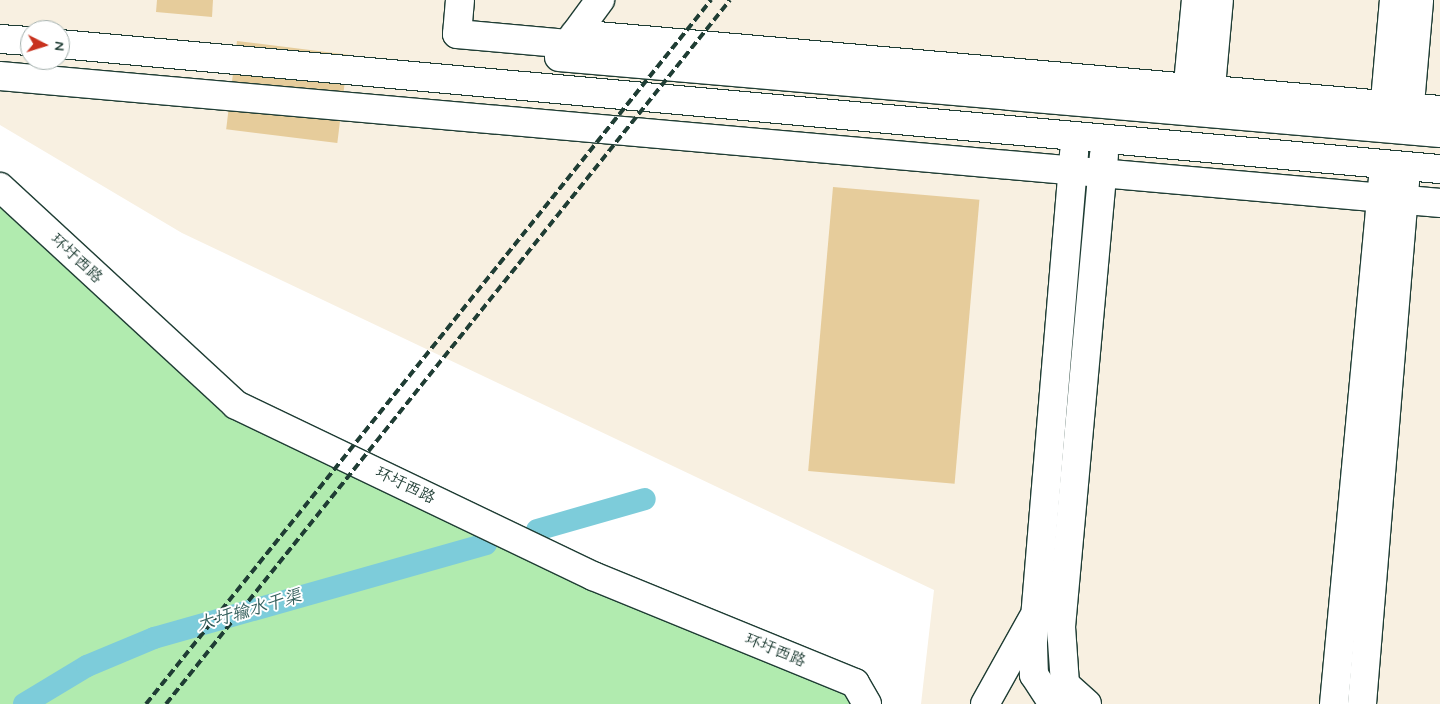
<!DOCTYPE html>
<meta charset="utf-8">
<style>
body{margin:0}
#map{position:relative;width:1440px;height:704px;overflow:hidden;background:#fff;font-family:Mynerve,"LXGW WenKai TC",sans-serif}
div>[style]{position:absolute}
.built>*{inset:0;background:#f8f0e1}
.green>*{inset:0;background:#b1ebaf}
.canal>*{height:22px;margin:-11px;padding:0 11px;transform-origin:11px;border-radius:11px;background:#7dccda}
.building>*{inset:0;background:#e6cc9b;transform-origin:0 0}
.roads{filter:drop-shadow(1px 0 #1f3d34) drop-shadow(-1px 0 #1f3d34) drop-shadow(0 1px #1f3d34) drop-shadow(0 -1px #1f3d34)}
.minor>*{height:28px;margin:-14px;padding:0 14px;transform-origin:14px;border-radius:14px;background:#fff}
.rail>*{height:4px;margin-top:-2px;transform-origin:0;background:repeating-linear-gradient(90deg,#1f3d34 0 8px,transparent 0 12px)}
span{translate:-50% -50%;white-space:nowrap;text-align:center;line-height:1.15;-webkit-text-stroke:4px #fff;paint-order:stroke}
.street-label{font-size:16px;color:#1f3d34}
.water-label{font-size:18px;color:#36615e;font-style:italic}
.north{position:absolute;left:20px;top:20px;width:50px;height:50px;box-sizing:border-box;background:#fff;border:1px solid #a5b1ae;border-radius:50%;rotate:95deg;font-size:14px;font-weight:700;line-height:20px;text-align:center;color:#1f3d34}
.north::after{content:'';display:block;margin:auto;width:18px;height:22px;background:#c8321e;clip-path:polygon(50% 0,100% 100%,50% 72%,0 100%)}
</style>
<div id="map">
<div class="built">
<div style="clip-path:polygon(evenodd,0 0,1440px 0,1440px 704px,921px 704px,934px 590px,182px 233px,0 125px,0 0,30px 30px,60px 30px,60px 60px,30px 60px,30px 30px)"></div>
</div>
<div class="green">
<div style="clip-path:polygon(0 187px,218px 393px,867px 704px,0 704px)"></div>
</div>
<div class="canal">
<div style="left:537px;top:530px;width:112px;rotate:-16deg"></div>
<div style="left:24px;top:704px;width:74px;rotate:-31.1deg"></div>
<div style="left:87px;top:666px;width:73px;rotate:-22.7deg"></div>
<div style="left:154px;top:638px;width:345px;rotate:-15.8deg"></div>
</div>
<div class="building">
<div style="clip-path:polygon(157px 0,213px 0,212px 17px,156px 12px)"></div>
<div style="left:237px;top:41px;width:112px;height:89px;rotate:7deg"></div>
<div style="left:833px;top:187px;width:147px;height:285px;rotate:5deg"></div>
</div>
<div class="roads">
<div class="minor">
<div style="left:460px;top:0;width:34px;rotate:95deg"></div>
<div style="left:457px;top:34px;width:111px;rotate:5.1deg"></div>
<div style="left:575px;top:34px;width:868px;rotate:5.02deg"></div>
<div style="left:0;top:39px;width:30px;rotate:4deg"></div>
<div style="left:60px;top:44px;width:1386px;rotate:5.18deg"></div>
<div style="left:567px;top:45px;width:56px;rotate:-53.7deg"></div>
<div style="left:559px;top:57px;width:884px;rotate:4.93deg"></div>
<div style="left:0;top:76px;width:1446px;rotate:5.04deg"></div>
<div style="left:1186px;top:105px;width:105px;rotate:-84.6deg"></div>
<div style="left:1209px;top:109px;width:109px;rotate:-84.8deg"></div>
<div style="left:1383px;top:123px;width:123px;rotate:-84.9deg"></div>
<div style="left:1408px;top:127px;width:127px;rotate:-85deg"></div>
<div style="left:0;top:187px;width:321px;rotate:42.7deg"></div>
<div style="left:236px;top:405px;width:396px;rotate:25.6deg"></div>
<div style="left:593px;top:576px;width:283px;rotate:22.2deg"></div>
<div style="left:855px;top:683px;width:24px;rotate:60deg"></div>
<div style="left:985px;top:704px;width:98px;rotate:-60.8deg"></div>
<div style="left:1053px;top:704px;width:35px;rotate:-123deg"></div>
<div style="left:1034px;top:675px;width:33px;rotate:-92deg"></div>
<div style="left:1033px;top:642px;width:491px;rotate:-85.2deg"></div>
<div style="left:1087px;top:704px;width:30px;rotate:-138deg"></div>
<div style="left:1065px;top:684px;width:57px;rotate:-94deg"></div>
<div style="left:1061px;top:627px;width:474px;rotate:-84.8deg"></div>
<div style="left:1334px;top:704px;width:528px;rotate:-84.68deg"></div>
<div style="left:1362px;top:704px;width:524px;rotate:-85.29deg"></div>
</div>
</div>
<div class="rail">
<div style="left:146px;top:704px;width:903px;rotate:-51.25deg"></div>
<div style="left:166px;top:704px;width:902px;rotate:-51.3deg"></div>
</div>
<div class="street-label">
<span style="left:76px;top:259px;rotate:43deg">环圩西路</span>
<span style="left:405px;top:486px;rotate:26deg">环圩西路</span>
<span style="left:775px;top:651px;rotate:22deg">环圩西路</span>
</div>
<div class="water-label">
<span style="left:249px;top:611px;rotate:-16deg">大圩输水干渠</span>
</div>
<div class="north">N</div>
</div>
